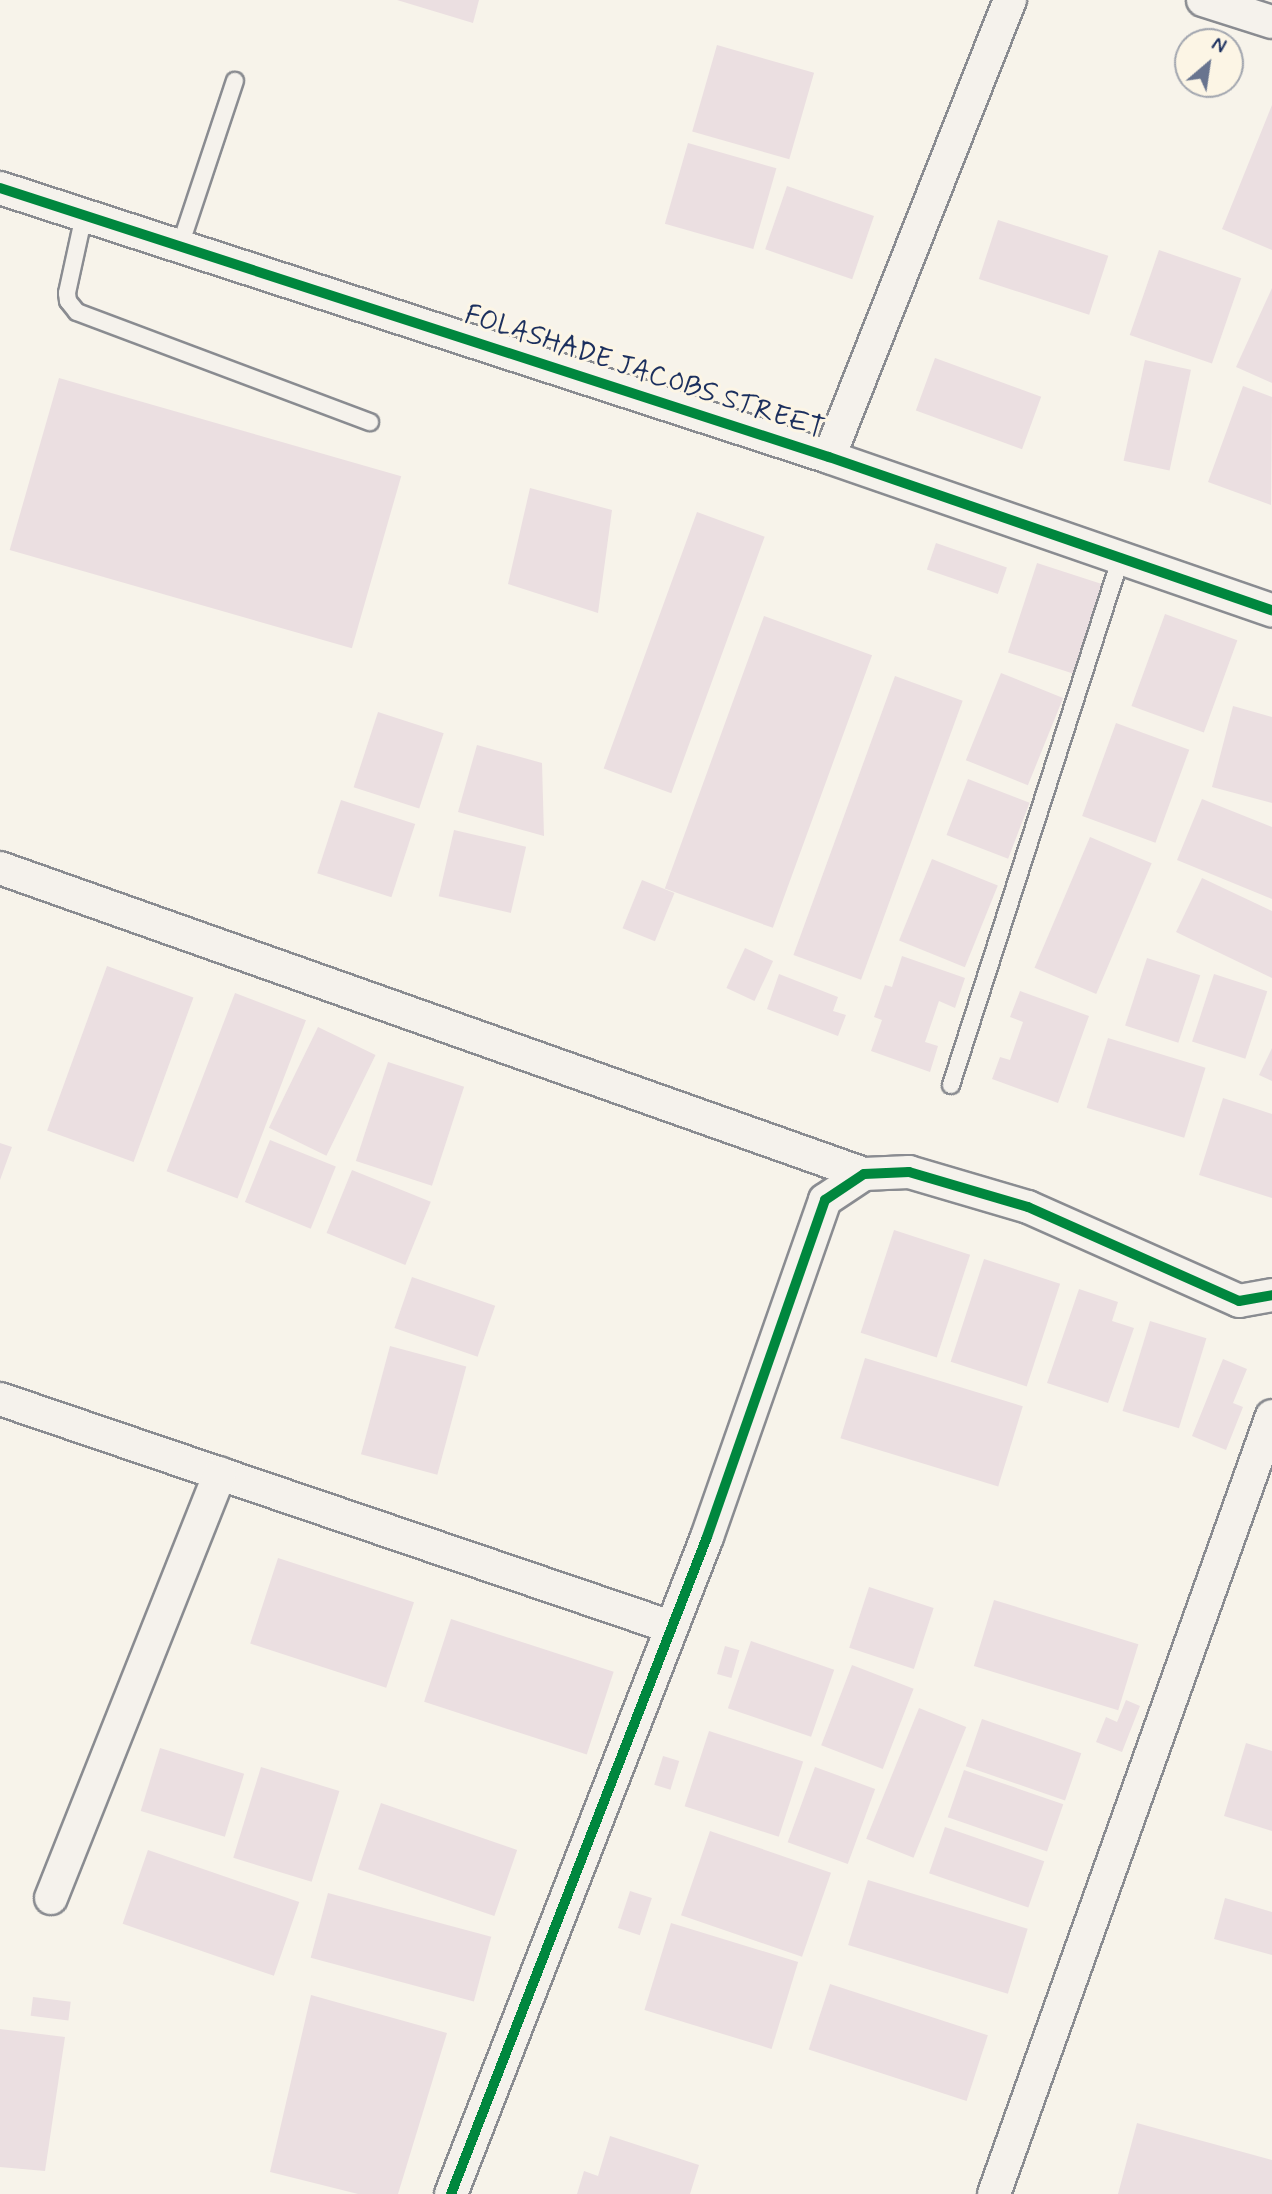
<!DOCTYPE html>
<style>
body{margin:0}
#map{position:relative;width:1272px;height:2194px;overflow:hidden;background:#f7f3ea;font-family:Mynerve,sans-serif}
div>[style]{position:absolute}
.building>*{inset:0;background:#ebdfe1;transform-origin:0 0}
.roads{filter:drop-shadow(2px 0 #8a8c91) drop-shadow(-2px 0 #8a8c91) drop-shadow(0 2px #8a8c91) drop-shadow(0 -2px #8a8c91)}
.lane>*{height:16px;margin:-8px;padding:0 8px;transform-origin:8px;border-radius:8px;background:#f5f2ec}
.street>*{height:32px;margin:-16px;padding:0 16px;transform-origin:16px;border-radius:16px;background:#f5f2ec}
.cycleway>*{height:10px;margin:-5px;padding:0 5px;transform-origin:5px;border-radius:5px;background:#00873e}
span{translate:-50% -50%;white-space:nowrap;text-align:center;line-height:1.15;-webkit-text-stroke:6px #fcf5e5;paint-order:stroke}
.street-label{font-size:28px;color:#1b2f5e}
.north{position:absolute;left:1174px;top:28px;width:70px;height:70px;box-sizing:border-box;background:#fcf5e5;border:2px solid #a2a6af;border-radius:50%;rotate:29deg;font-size:19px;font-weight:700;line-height:28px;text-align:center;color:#1b2f5e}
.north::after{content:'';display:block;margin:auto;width:24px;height:32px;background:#68748f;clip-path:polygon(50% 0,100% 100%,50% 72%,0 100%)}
</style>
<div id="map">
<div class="building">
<div style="clip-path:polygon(397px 0,479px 0,473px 23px)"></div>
<div style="left:717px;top:45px;width:101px;height:90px;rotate:16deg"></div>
<div style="clip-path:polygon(1272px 105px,1272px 250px,1222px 229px)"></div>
<div style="left:688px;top:143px;width:92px;height:84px;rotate:16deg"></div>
<div style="left:787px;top:186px;width:92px;height:67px;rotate:19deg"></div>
<div style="left:998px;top:220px;width:116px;height:62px;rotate:18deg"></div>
<div style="left:1159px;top:250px;width:87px;height:90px;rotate:19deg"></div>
<div style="clip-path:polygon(1272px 288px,1272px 383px,1236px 367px)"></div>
<div style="left:935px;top:358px;width:113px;height:56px;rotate:20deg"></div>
<div style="left:1145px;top:360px;width:47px;height:103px;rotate:12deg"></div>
<div style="left:59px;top:378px;width:356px;height:179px;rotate:16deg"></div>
<div style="clip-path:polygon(1243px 386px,1272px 397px,1271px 505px,1208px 482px)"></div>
<div style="clip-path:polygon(530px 488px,612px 510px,598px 613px,508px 584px)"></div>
<div style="left:697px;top:512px;width:72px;height:273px;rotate:20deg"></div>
<div style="left:936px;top:543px;width:75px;height:28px;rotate:19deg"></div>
<div style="left:1037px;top:563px;width:73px;height:94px;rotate:18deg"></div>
<div style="left:1165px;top:614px;width:77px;height:98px;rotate:20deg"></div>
<div style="left:764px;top:616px;width:115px;height:290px;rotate:20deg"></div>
<div style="left:1001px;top:673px;width:67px;height:94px;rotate:22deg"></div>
<div style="left:895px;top:676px;width:72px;height:297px;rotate:20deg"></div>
<div style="clip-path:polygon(1233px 706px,1272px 717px,1272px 803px,1212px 787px)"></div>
<div style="left:378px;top:712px;width:69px;height:79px;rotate:18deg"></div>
<div style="left:1116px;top:723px;width:78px;height:99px;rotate:20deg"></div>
<div style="clip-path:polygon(477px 745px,542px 763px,544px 836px,458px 812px)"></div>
<div style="left:968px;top:779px;width:66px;height:60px;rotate:21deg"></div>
<div style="clip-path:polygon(1202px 799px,1272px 827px,1272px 899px,1177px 860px)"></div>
<div style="left:341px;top:800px;width:78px;height:77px;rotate:18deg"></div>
<div style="left:454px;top:830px;width:74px;height:68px;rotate:13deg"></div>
<div style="left:1090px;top:837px;width:67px;height:142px;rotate:23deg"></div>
<div style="left:932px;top:859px;width:71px;height:88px;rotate:22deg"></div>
<div style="clip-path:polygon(1202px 878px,1272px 911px,1272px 978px,1176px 932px)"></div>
<div style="left:642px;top:880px;width:35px;height:52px;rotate:22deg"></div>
<div style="left:745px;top:948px;width:31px;height:44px;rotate:25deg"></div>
<div style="clip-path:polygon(902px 956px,965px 978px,955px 1008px,939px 1001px,925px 1042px,938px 1046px,930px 1072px,871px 1051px,882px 1020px,874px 1017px,885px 985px,892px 987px)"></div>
<div style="left:1147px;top:958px;width:56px;height:71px;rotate:18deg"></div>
<div style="left:107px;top:966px;width:92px;height:175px;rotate:20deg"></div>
<div style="clip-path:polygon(779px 974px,838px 997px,833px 1011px,846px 1015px,838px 1036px,767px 1009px)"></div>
<div style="left:1214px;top:974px;width:56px;height:71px;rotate:18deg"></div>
<div style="clip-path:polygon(1020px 991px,1089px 1016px,1058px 1103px,992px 1079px,1000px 1057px,1010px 1060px,1023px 1022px,1010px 1017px)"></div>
<div style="left:235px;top:993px;width:76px;height:191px;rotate:21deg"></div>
<div style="left:318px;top:1027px;width:64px;height:112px;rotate:26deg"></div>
<div style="left:1108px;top:1038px;width:102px;height:73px;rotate:17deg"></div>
<div style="clip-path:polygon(1272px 1048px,1272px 1081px,1259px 1075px)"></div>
<div style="left:388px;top:1062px;width:80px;height:104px;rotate:18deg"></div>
<div style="clip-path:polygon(1223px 1098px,1272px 1114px,1272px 1198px,1199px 1175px)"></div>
<div style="left:270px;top:1140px;width:71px;height:67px;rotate:22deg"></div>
<div style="clip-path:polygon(0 1143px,12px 1147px,0 1180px)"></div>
<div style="left:352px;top:1170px;width:85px;height:68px;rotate:22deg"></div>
<div style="left:894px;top:1230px;width:80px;height:108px;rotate:18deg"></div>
<div style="left:984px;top:1259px;width:80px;height:108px;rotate:18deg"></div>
<div style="left:412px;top:1277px;width:88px;height:54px;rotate:19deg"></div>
<div style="clip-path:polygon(1079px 1289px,1118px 1302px,1112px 1321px,1134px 1328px,1108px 1403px,1047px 1383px)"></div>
<div style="left:1150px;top:1321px;width:59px;height:94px;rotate:17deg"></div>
<div style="left:390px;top:1346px;width:79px;height:112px;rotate:15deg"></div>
<div style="left:865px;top:1358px;width:165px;height:84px;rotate:17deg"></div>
<div style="clip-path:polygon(1223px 1359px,1247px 1369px,1233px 1403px,1243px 1407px,1226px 1450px,1192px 1436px)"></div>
<div style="left:278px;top:1558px;width:143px;height:90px;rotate:18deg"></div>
<div style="left:869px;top:1587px;width:68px;height:64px;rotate:18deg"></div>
<div style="left:994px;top:1600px;width:151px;height:69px;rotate:17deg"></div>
<div style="left:451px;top:1619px;width:171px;height:87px;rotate:18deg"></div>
<div style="left:751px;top:1641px;width:88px;height:71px;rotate:19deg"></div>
<div style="left:725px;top:1646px;width:15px;height:29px;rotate:16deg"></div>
<div style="left:852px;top:1665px;width:66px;height:86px;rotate:21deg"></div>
<div style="clip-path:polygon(1126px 1700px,1140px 1706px,1122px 1752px,1096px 1742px,1106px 1717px,1117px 1722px)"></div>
<div style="left:919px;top:1708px;width:51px;height:141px;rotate:22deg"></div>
<div style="left:982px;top:1719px;width:105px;height:50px;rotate:19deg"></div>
<div style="left:709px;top:1731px;width:99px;height:79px;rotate:18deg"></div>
<div style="clip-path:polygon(1246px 1743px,1272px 1751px,1272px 1831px,1224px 1816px)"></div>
<div style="left:160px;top:1748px;width:88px;height:66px;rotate:17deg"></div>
<div style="left:663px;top:1756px;width:17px;height:30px;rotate:17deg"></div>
<div style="left:261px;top:1767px;width:82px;height:95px;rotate:17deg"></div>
<div style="left:815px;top:1767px;width:64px;height:80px;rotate:20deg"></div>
<div style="left:964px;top:1770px;width:105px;height:50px;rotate:19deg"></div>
<div style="left:381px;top:1803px;width:144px;height:70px;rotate:19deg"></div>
<div style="left:945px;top:1827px;width:105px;height:49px;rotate:19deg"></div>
<div style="left:710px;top:1831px;width:128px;height:89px;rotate:19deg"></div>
<div style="left:148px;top:1850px;width:160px;height:78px;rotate:19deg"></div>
<div style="left:868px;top:1880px;width:167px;height:68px;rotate:17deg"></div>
<div style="left:630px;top:1891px;width:23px;height:39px;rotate:18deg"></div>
<div style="left:328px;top:1893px;width:169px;height:67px;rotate:15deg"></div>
<div style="clip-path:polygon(1225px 1898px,1272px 1912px,1272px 1955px,1214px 1939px)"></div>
<div style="left:671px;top:1923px;width:133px;height:91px;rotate:17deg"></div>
<div style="left:830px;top:1984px;width:166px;height:69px;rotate:18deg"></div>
<div style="clip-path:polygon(311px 1995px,447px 2033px,398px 2194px,358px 2194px,270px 2172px)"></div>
<div style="left:33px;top:1997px;width:38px;height:19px;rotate:7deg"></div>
<div style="clip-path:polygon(0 2029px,65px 2037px,45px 2171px,0 2167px)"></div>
<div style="clip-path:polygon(1137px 2123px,1272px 2160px,1272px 2194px,1118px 2194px)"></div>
<div style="clip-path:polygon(610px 2136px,699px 2165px,690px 2194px,577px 2194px,584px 2171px,598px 2176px)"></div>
</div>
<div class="roads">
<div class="lane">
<div style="left:84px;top:215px;width:80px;rotate:102.3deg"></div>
<div style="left:67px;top:293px;width:8px;rotate:83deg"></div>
<div style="left:68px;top:301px;width:14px;rotate:51deg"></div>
<div style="left:77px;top:312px;width:313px;rotate:20.6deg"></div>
<div style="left:180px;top:246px;width:174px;rotate:-71.6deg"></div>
<div style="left:951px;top:1085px;width:555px;rotate:-72.15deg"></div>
</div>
<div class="street">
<div style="left:1203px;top:0;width:72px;rotate:17.7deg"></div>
<div style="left:0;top:188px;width:872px;rotate:17.98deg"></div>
<div style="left:829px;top:457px;width:469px;rotate:19.1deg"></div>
<div style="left:829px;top:457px;width:492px;rotate:-68.4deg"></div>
<div style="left:0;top:868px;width:917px;rotate:19.5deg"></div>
<div style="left:0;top:1399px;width:709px;rotate:18.77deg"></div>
<div style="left:51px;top:1898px;width:457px;rotate:-68.3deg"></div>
<div style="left:451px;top:2194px;width:705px;rotate:-68.71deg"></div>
<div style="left:707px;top:1537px;width:357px;rotate:-70.7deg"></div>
<div style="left:825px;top:1200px;width:47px;rotate:-33.7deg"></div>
<div style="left:864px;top:1174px;width:45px;rotate:-2.5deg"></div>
<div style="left:909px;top:1172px;width:124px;rotate:16.4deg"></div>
<div style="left:1028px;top:1207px;width:231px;rotate:24deg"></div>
<div style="left:1239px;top:1301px;width:34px;rotate:-10deg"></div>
<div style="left:994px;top:2194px;width:826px;rotate:-70.34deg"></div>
</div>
</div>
<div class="cycleway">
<div style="left:0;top:188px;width:872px;rotate:17.98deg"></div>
<div style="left:829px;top:457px;width:469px;rotate:19.1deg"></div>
<div style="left:451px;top:2194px;width:705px;rotate:-68.71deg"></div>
<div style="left:707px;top:1537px;width:357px;rotate:-70.7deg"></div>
<div style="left:825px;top:1200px;width:47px;rotate:-33.7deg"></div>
<div style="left:864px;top:1174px;width:45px;rotate:-2.5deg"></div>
<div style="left:909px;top:1172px;width:124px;rotate:16.4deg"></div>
<div style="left:1028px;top:1207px;width:231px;rotate:24deg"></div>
<div style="left:1239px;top:1301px;width:34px;rotate:-10deg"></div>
</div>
<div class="street-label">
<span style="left:644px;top:373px;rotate:18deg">FOLASHADE JACOBS STREET</span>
</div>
<div class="north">N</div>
</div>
